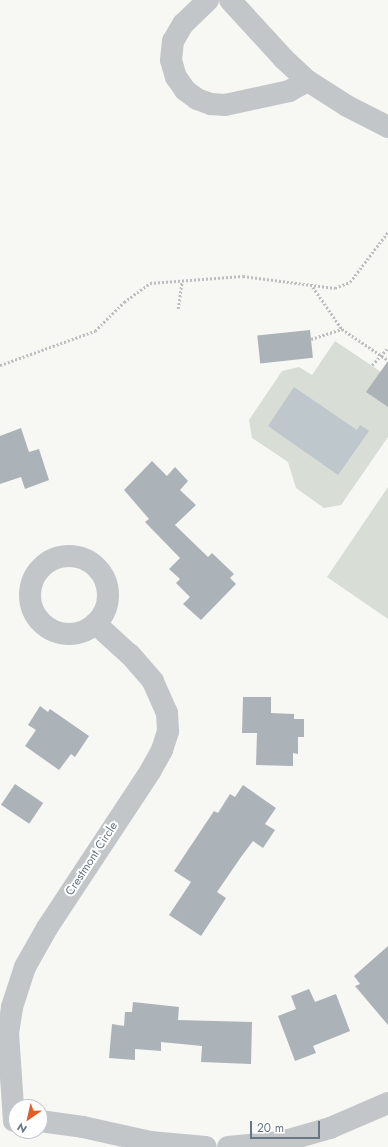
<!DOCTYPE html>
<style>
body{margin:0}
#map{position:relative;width:388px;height:1147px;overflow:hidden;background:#f7f7f4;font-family:Jost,sans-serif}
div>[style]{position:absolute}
.green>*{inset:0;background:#d8ded5}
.water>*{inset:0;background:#bdc7cc}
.building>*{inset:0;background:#abb3b9;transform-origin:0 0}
.path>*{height:2.5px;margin-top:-1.25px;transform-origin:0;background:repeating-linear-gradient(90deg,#bcbec1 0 2px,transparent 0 4px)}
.street>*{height:22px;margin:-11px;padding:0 11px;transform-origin:11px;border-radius:11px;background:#c2c6c9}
.street>.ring{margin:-11px;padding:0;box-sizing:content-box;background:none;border:22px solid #c2c6c9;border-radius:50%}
span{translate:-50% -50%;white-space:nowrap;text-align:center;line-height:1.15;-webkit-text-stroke:4px #fff;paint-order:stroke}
.street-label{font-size:12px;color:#667685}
.north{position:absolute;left:8px;top:1099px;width:40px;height:40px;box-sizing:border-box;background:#fff;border:1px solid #c2c8ce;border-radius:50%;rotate:214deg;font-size:11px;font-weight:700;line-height:16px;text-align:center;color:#667685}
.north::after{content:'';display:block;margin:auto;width:14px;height:18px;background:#e35b27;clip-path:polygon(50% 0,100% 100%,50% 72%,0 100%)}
.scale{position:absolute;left:250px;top:1121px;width:70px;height:18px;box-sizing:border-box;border:2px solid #667685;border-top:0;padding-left:5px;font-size:12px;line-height:14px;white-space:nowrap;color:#667685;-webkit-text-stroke:3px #fff;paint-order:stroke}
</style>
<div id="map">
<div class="green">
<div style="clip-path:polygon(335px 341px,381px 372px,388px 405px,388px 437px,341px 505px,324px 508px,296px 488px,288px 462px,252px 438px,249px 420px,282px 371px,299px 367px,312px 375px)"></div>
<div style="clip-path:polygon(388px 487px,388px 619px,327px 577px)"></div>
</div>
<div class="water">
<div style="clip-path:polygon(294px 387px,357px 430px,360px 425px,369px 431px,338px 475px,268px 426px)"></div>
</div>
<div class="building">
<div style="left:310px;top:330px;width:28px;height:53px;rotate:84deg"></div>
<div style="clip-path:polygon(388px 361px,388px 407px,366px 392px)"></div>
<div style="clip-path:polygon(21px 428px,29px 452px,39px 449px,49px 480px,25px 489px,21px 477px,0 484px,0 436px)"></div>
<div style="clip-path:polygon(152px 461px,167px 476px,175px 467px,188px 481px,180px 490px,196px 505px,175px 525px,208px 557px,212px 553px,234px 574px,230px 578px,236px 584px,201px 620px,183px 604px,190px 597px,176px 583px,180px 579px,169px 569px,180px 558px,145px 522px,149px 519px,124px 490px)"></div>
<div style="clip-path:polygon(243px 697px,271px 697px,271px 713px,294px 714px,294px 719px,304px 719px,304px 737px,298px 737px,298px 754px,293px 753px,293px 766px,256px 765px,257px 733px,242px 733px)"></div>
<div style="clip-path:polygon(40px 706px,48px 712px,50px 709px,89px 736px,75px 757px,71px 754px,59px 770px,25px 746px,36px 730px,28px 725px)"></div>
<div style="left:15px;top:784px;width:34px;height:25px;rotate:34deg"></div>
<div style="clip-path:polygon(243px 785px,276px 808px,265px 824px,275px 830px,263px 848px,253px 841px,241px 857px,217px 892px,226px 898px,201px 936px,169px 915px,191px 882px,174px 871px,214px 811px,218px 813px,230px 794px,235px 797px)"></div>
<div style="clip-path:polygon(388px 946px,388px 1025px,355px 986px,360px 984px,354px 976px)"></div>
<div style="clip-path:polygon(309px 989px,315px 1002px,336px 994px,350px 1031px,313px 1046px,316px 1053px,295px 1061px,278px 1016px,296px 1009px,291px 996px)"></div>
<div style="clip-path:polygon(133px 1002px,179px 1007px,178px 1020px,252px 1022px,251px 1064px,201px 1062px,202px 1046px,161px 1042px,161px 1051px,135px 1049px,135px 1060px,109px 1058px,112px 1024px,124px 1026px,125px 1012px,132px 1012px)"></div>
</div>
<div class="path">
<div style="left:313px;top:287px;width:51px;rotate:55.4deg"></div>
<div style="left:342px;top:329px;width:55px;rotate:34deg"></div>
<div style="left:178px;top:309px;width:28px;rotate:-82deg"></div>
<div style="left:311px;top:339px;width:33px;rotate:-18deg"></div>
<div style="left:0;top:365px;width:101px;rotate:-19.7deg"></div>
<div style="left:95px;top:331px;width:41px;rotate:-45deg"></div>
<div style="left:124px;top:302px;width:32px;rotate:-36deg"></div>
<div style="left:150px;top:283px;width:93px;rotate:-4.3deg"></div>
<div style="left:243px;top:276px;width:93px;rotate:7.4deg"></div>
<div style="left:335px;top:288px;width:16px;rotate:-22deg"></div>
<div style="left:350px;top:282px;width:63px;rotate:-52.8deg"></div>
<div style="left:372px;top:365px;width:23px;rotate:-47deg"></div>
</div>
<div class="street">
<div style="left:208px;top:0;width:35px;rotate:136deg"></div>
<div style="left:183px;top:24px;width:20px;rotate:120deg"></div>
<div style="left:173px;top:41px;width:19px;rotate:96deg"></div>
<div style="left:171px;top:60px;width:18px;rotate:74deg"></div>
<div style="left:176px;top:77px;width:16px;rotate:55deg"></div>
<div style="left:185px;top:90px;width:15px;rotate:37deg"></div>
<div style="left:197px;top:99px;width:15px;rotate:20deg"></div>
<div style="left:211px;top:104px;width:14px;rotate:4deg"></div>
<div style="left:225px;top:105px;width:66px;rotate:-12.3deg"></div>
<div style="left:289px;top:91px;width:21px;rotate:-28deg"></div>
<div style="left:230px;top:0;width:80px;rotate:47.5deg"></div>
<div style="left:284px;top:59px;width:33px;rotate:43deg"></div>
<div style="left:308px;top:81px;width:46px;rotate:32.7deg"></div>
<div style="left:347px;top:106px;width:46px;rotate:27.1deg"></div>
<div class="ring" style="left:30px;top:556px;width:56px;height:56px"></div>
<div style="left:14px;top:1121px;width:88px;rotate:-93.9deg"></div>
<div style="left:8px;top:1033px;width:26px;rotate:-81deg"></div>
<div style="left:12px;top:1007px;width:42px;rotate:-72deg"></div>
<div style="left:25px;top:967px;width:45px;rotate:-60.6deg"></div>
<div style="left:47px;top:928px;width:189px;rotate:-56.6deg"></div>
<div style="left:151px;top:770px;width:23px;rotate:-61deg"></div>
<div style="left:162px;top:750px;width:20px;rotate:-72deg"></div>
<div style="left:168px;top:731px;width:18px;rotate:-93deg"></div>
<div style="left:167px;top:713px;width:35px;rotate:-114deg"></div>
<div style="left:153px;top:681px;width:35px;rotate:-131deg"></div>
<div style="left:130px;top:655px;width:47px;rotate:-137.6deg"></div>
<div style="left:40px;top:1121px;width:43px;rotate:7.9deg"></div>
<div style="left:83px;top:1127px;width:69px;rotate:12.6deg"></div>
<div style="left:150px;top:1142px;width:56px;rotate:5.1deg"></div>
<div style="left:228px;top:1147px;width:53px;rotate:-5.4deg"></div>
<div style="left:281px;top:1142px;width:51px;rotate:-15.9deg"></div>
<div style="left:330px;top:1128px;width:63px;rotate:-23.3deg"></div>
</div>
<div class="street-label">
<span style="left:92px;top:859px;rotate:-57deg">Crestmont Circle</span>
</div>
<div class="north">N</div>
<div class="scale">20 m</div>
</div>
